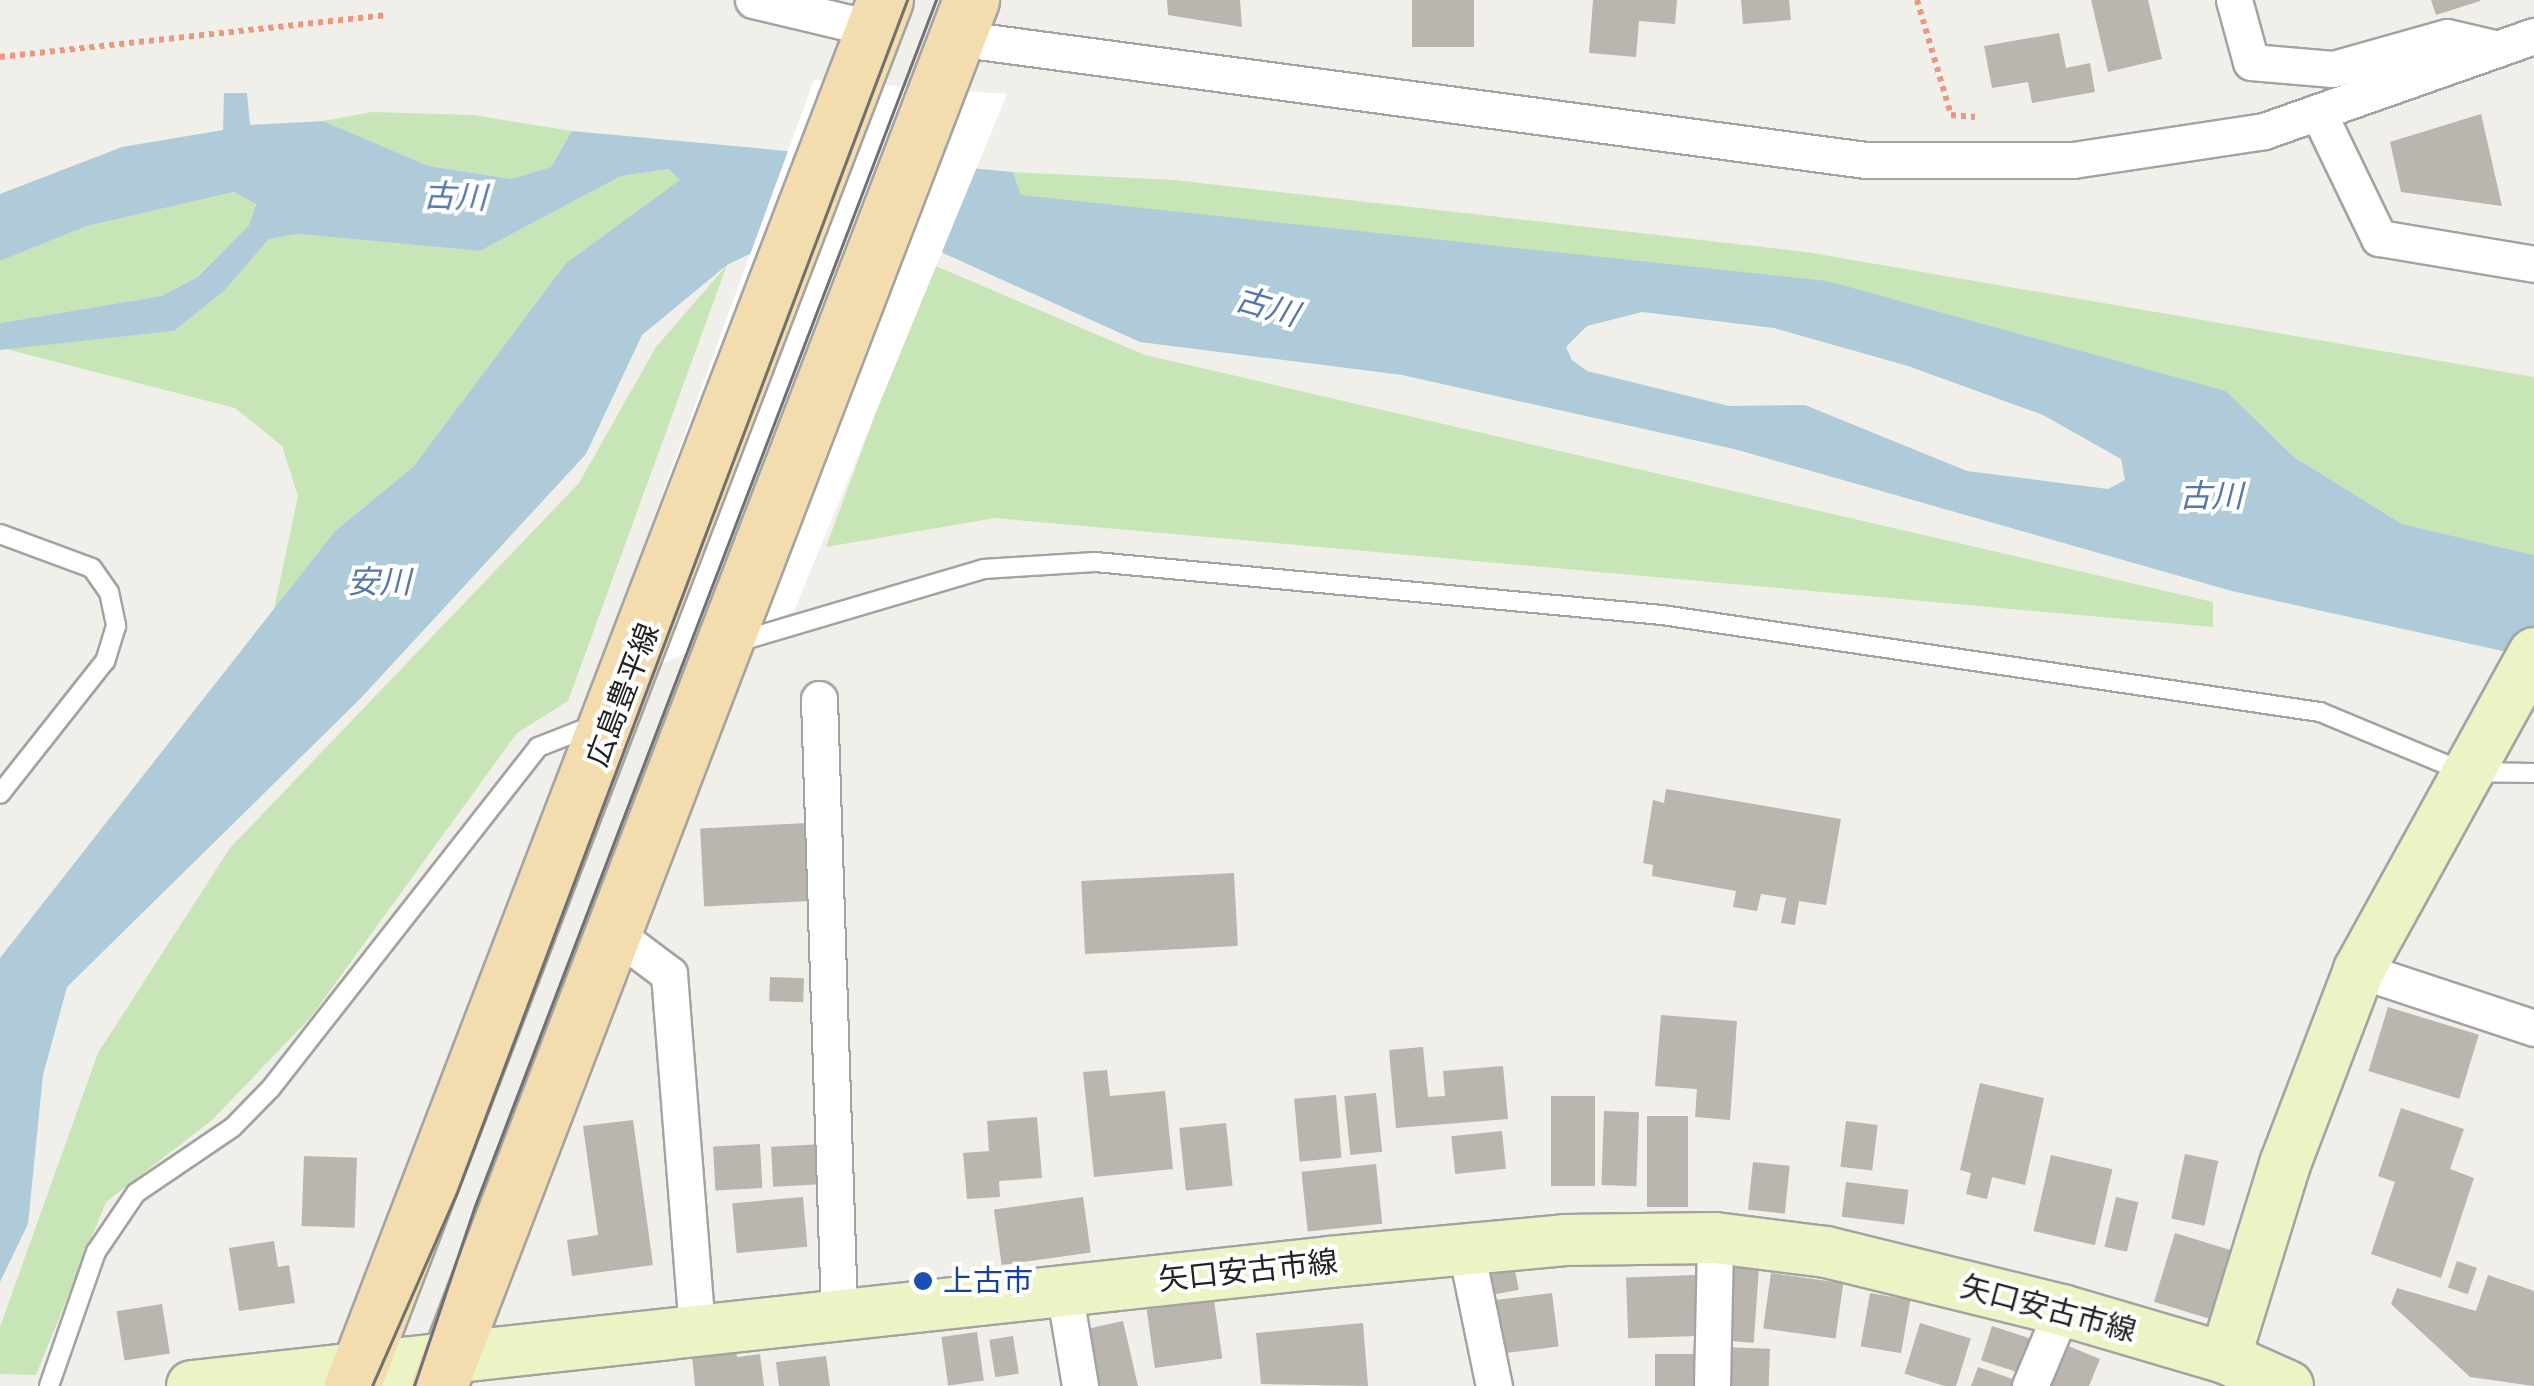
<!DOCTYPE html>
<meta charset="utf-8">
<style>
body{margin:0}
#map{position:relative;width:2534px;height:1386px;overflow:hidden;background:#f1efe9;font-family:Roboto,"Noto Sans JP",sans-serif}
div>[style]{position:absolute}
.grass>*{inset:0;background:#c7e5b6}
.water>*{inset:0;background:#afcbd9}
.pier>*{inset:0;background:#fff}
.building>*{inset:0;background:#bab5af;transform-origin:0 0}
.path>*{height:6px;margin-top:-3px;transform-origin:0;background:repeating-linear-gradient(90deg,#ec9780 0 5px,transparent 0 10px)}
.roads{filter:drop-shadow(2px 0 #a3a3a3) drop-shadow(-2px 0 #a3a3a3) drop-shadow(0 2px #a3a3a3) drop-shadow(0 -2px #a3a3a3)}
.lane>*{height:18px;margin:-9px;padding:0 9px;transform-origin:9px;border-radius:9px;background:#fff}
.street>*{height:35px;margin:-17.5px;padding:0 17.5px;transform-origin:17.5px;border-radius:17.5px;background:#fff}
.secondary>*{height:50px;margin:-25px;padding:0 25px;transform-origin:25px;border-radius:25px;background:#ecf4c5}
.primary>*{height:55px;margin:-27.5px;padding:0 27.5px;transform-origin:27.5px;border-radius:27.5px;background:#f3dcad}
.tram>*{height:2.5px;margin:-1.25px;padding:0 1.25px;transform-origin:1.25px;border-radius:1.25px;background:#707070}
.dots>*{width:28px;height:28px;translate:-50% -50%;box-sizing:border-box;border:5px solid #fff;border-radius:50%}
span{translate:-50% -50%;white-space:nowrap;text-align:center;line-height:1.15;-webkit-text-stroke:8px #fff;paint-order:stroke}
.street-label{font-size:30px;color:#222}
.transit-label{font-size:30px;color:#164399}
.left{translate:0 -50%;text-align:left}
.water-label{font-size:32px;color:#5777a8;font-style:italic}
</style>
<div id="map">
<div class="grass">
<div style="clip-path:polygon(372px 112px,473px 115px,572px 131px,551px 167px,511px 179px,429px 166px,323px 121px)"></div>
<div style="clip-path:polygon(670px 169px,681px 180px,566px 263px,413px 467px,335px 531px,274px 609px,298px 496px,282px 446px,235px 408px,6px 349px,174px 331px,224px 291px,269px 239px,298px 234px,480px 251px,621px 176px)"></div>
<div style="clip-path:polygon(1013px 172px,1174px 180px,1806px 252px,2534px 377px,2534px 555px,2402px 524px,2294px 457px,2226px 391px,1021px 195px)"></div>
<div style="clip-path:polygon(234px 192px,256px 203px,249px 225px,196px 277px,161px 296px,0 323px,0 261px,87px 226px)"></div>
<div style="clip-path:polygon(931px 264px,1145px 355px,2213px 602px,2213px 627px,995px 518px,826px 547px)"></div>
<div style="clip-path:polygon(727px 265px,568px 701px,517px 733px,310px 1018px,212px 1120px,106px 1202px,36px 1375px,0 1374px,0 1327px,98px 1053px,230px 848px,579px 483px,656px 347px)"></div>
</div>
<div class="water">
<div style="clip-path:polygon(evenodd,224px 93px,247px 93px,250px 125px,323px 121px,429px 166px,511px 179px,551px 167px,572px 131px,1013px 172px,1021px 195px,1827px 281px,2226px 391px,2294px 457px,2402px 524px,2534px 555px,2534px 658px,2232px 591px,1734px 449px,1402px 375px,1140px 342px,881px 225px,812px 224px,727px 265px,642px 335px,586px 454px,361px 698px,67px 987px,43px 1075px,28px 1224px,0 1282px,0 958px,335px 531px,413px 467px,566px 263px,680px 180px,669px 169px,621px 176px,480px 251px,298px 234px,269px 239px,224px 291px,174px 331px,0 350px,0 323px,161px 296px,197px 277px,249px 225px,256px 204px,234px 192px,87px 226px,0 261px,0 194px,122px 147px,223px 130px,224px 93px,1642px 312px,1774px 328px,1908px 366px,2043px 415px,2121px 459px,2125px 480px,2108px 489px,1967px 471px,1805px 405px,1729px 406px,1587px 371px,1572px 360px,1566px 347px,1587px 326px,1642px 312px)"></div>
</div>
<div class="pier">
<div style="clip-path:polygon(814px 80px,1007px 94px,794px 611px,590px 692px)"></div>
</div>
<div class="building">
<div style="clip-path:polygon(1167px 0,1240px 0,1242px 27px,1168px 15px)"></div>
<div style="left:1412px;top:0;width:62px;height:47px"></div>
<div style="clip-path:polygon(1593px 0,1677px 0,1675px 24px,1639px 21px,1636px 57px,1589px 53px)"></div>
<div style="clip-path:polygon(1741px 0,1789px 0,1791px 20px,1743px 24px)"></div>
<div style="clip-path:polygon(2091px 0,2148px 0,2162px 59px,2108px 72px)"></div>
<div style="clip-path:polygon(2431px 0,2480px 0,2480px 1px,2436px 15px)"></div>
<div style="clip-path:polygon(2059px 33px,2066px 68px,2090px 63px,2095px 92px,2032px 103px,2028px 82px,1992px 88px,1984px 46px)"></div>
<div style="clip-path:polygon(2481px 114px,2502px 206px,2401px 192px,2390px 142px)"></div>
<div style="clip-path:polygon(1666px 789px,1841px 819px,1826px 905px,1799px 901px,1795px 925px,1781px 923px,1786px 898px,1761px 894px,1757px 911px,1733px 907px,1736px 891px,1652px 876px,1653px 865px,1643px 863px,1653px 800px,1664px 803px)"></div>
<div style="left:807px;top:823px;width:78px;height:107px;rotate:87deg"></div>
<div style="left:1234px;top:873px;width:73px;height:153px;rotate:87deg"></div>
<div style="left:770px;top:977px;width:34px;height:24px;rotate:2deg"></div>
<div style="left:2388px;top:1007px;width:95px;height:67px;rotate:17deg"></div>
<div style="clip-path:polygon(1661px 1015px,1737px 1021px,1730px 1120px,1695px 1117px,1697px 1089px,1655px 1086px)"></div>
<div style="clip-path:polygon(1423px 1047px,1428px 1097px,1445px 1096px,1443px 1071px,1503px 1066px,1508px 1119px,1396px 1128px,1389px 1050px)"></div>
<div style="clip-path:polygon(1107px 1070px,1110px 1096px,1165px 1091px,1173px 1169px,1094px 1177px,1083px 1072px)"></div>
<div style="clip-path:polygon(1980px 1083px,2044px 1098px,2025px 1185px,1992px 1177px,1987px 1199px,1966px 1194px,1971px 1173px,1960px 1170px)"></div>
<div style="left:1376px;top:1093px;width:59px;height:32px;rotate:84deg"></div>
<div style="left:1336px;top:1095px;width:63px;height:42px;rotate:85deg"></div>
<div style="left:1551px;top:1096px;width:44px;height:90px"></div>
<div style="clip-path:polygon(2401px 1108px,2464px 1129px,2450px 1169px,2474px 1178px,2441px 1278px,2371px 1254px,2395px 1182px,2378px 1176px)"></div>
<div style="left:1604px;top:1111px;width:35px;height:74px;rotate:2deg"></div>
<div style="left:1647px;top:1116px;width:41px;height:91px"></div>
<div style="clip-path:polygon(1037px 1117px,1042px 1178px,999px 1181px,1000px 1197px,967px 1199px,963px 1153px,989px 1151px,987px 1121px)"></div>
<div style="clip-path:polygon(633px 1120px,653px 1265px,572px 1276px,567px 1240px,598px 1235px,583px 1126px)"></div>
<div style="left:1846px;top:1121px;width:32px;height:46px;rotate:7deg"></div>
<div style="left:1226px;top:1123px;width:63px;height:47px;rotate:84deg"></div>
<div style="left:1502px;top:1131px;width:38px;height:51px;rotate:84deg"></div>
<div style="left:760px;top:1144px;width:44px;height:47px;rotate:87deg"></div>
<div style="left:824px;top:1144px;width:40px;height:53px;rotate:87deg"></div>
<div style="left:2185px;top:1154px;width:34px;height:66px;rotate:12deg"></div>
<div style="left:2051px;top:1155px;width:63px;height:78px;rotate:13deg"></div>
<div style="left:304px;top:1156px;width:53px;height:70px;rotate:2deg"></div>
<div style="left:1753px;top:1162px;width:37px;height:48px;rotate:6deg"></div>
<div style="left:1376px;top:1164px;width:60px;height:75px;rotate:84deg"></div>
<div style="left:1846px;top:1182px;width:63px;height:35px;rotate:7deg"></div>
<div style="left:803px;top:1197px;width:50px;height:71px;rotate:85deg"></div>
<div style="left:1083px;top:1197px;width:56px;height:90px;rotate:82deg"></div>
<div style="left:2116px;top:1197px;width:23px;height:51px;rotate:13deg"></div>
<div style="left:2175px;top:1233px;width:62px;height:72px;rotate:17deg"></div>
<div style="clip-path:polygon(274px 1241px,278px 1267px,289px 1265px,295px 1303px,239px 1311px,229px 1248px)"></div>
<div style="left:2457px;top:1261px;width:21px;height:28px;rotate:19deg"></div>
<div style="left:1730px;top:1266px;width:29px;height:75px;rotate:4deg"></div>
<div style="left:1515px;top:1270px;width:20px;height:32px;rotate:79deg"></div>
<div style="left:1771px;top:1273px;width:73px;height:56px;rotate:8deg"></div>
<div style="left:1695px;top:1275px;width:61px;height:69px;rotate:88deg"></div>
<div style="clip-path:polygon(2488px 1275px,2534px 1291px,2534px 1386px,2470px 1377px,2391px 1304px,2397px 1288px,2476px 1311px)"></div>
<div style="left:1552px;top:1293px;width:54px;height:59px;rotate:83deg"></div>
<div style="left:1870px;top:1293px;width:41px;height:54px;rotate:10deg"></div>
<div style="left:1214px;top:1300px;width:59px;height:68px;rotate:82deg"></div>
<div style="left:162px;top:1304px;width:50px;height:46px;rotate:81deg"></div>
<div style="clip-path:polygon(1123px 1321px,1138px 1386px,1094px 1386px,1082px 1330px)"></div>
<div style="clip-path:polygon(1363px 1323px,1368px 1386px,1261px 1384px,1256px 1333px)"></div>
<div style="left:1920px;top:1323px;width:53px;height:53px;rotate:17deg"></div>
<div style="left:1992px;top:1326px;width:49px;height:36px;rotate:18deg"></div>
<div style="left:977px;top:1332px;width:49px;height:36px;rotate:82deg"></div>
<div style="left:1013px;top:1336px;width:38px;height:24px;rotate:81deg"></div>
<div style="clip-path:polygon(735px 1340px,737px 1357px,760px 1354px,764px 1386px,695px 1386px,691px 1345px)"></div>
<div style="clip-path:polygon(2061px 1343px,2100px 1359px,2089px 1386px,2043px 1386px)"></div>
<div style="left:1722px;top:1347px;width:48px;height:39px;rotate:2deg"></div>
<div style="left:1655px;top:1354px;width:38px;height:32px"></div>
<div style="clip-path:polygon(826px 1356px,830px 1386px,779px 1386px,776px 1362px)"></div>
<div style="clip-path:polygon(1978px 1367px,2030px 1385px,2030px 1386px,1971px 1386px)"></div>
</div>
<div class="path">
<div style="left:1917px;top:0;width:120px;rotate:73.5deg"></div>
<div style="left:1951px;top:115px;width:24px;rotate:5deg"></div>
<div style="left:0;top:57px;width:387px;rotate:-6.2deg"></div>
</div>
<div class="roads">
<div class="lane">
<div style="left:0;top:534px;width:98px;rotate:20.3deg"></div>
<div style="left:92px;top:568px;width:29px;rotate:55deg"></div>
<div style="left:109px;top:592px;width:35px;rotate:78deg"></div>
<div style="left:116px;top:626px;width:37px;rotate:107deg"></div>
<div style="left:105px;top:661px;width:169px;rotate:128.3deg"></div>
<div style="left:737px;top:642px;width:257px;rotate:-16.5deg"></div>
<div style="left:983px;top:569px;width:112px;rotate:-3.6deg"></div>
<div style="left:1095px;top:562px;width:569px;rotate:5.34deg"></div>
<div style="left:1662px;top:615px;width:665px;rotate:8.39deg"></div>
<div style="left:2320px;top:712px;width:156px;rotate:22.6deg"></div>
<div style="left:2464px;top:772px;width:70px;rotate:0.8deg"></div>
<div style="left:49px;top:1386px;width:142px;rotate:-70.7deg"></div>
<div style="left:96px;top:1252px;width:71px;rotate:-55.9deg"></div>
<div style="left:136px;top:1193px;width:117px;rotate:-34.2deg"></div>
<div style="left:233px;top:1127px;width:54px;rotate:-45.7deg"></div>
<div style="left:271px;top:1088px;width:433px;rotate:-51.9deg"></div>
<div style="left:538px;top:747px;width:60px;rotate:-21.4deg"></div>
</div>
<div class="street">
<div style="left:753px;top:0;width:125px;rotate:13.4deg"></div>
<div style="left:2234px;top:0;width:64px;rotate:74.7deg"></div>
<div style="left:2251px;top:62px;width:82px;rotate:4.9deg"></div>
<div style="left:2333px;top:69px;width:118px;rotate:-15.7deg"></div>
<div style="left:2447px;top:37px;width:52px;rotate:13.2deg"></div>
<div style="left:956px;top:38px;width:918px;rotate:7.64deg"></div>
<div style="left:1866px;top:160px;width:207px"></div>
<div style="left:2073px;top:160px;width:193px;rotate:-8.6deg"></div>
<div style="left:2264px;top:131px;width:286px;rotate:-19.4deg"></div>
<div style="left:2318px;top:112px;width:140px;rotate:64.2deg"></div>
<div style="left:2379px;top:238px;width:157px;rotate:9.5deg"></div>
<div style="left:819px;top:699px;width:614px;rotate:88.13deg"></div>
<div style="left:613px;top:932px;width:70px;rotate:36.9deg"></div>
<div style="left:669px;top:974px;width:353px;rotate:85.5deg"></div>
<div style="left:2359px;top:970px;width:184px;rotate:18.3deg"></div>
<div style="left:1466px;top:1250px;width:139px;rotate:78.4deg"></div>
<div style="left:1064px;top:1290px;width:97px;rotate:80.5deg"></div>
<div style="left:1712px;top:1386px;width:148px;rotate:-88.8deg"></div>
<div style="left:2030px;top:1386px;width:82px;rotate:-67.2deg"></div>
</div>
<div class="secondary">
<div style="left:2225px;top:1358px;width:203px;rotate:-72.8deg"></div>
<div style="left:2285px;top:1164px;width:208px;rotate:-69.1deg"></div>
<div style="left:2359px;top:970px;width:362px;rotate:-61.1deg"></div>
<div style="left:192px;top:1386px;width:1144px;rotate:-6.22deg"></div>
<div style="left:1329px;top:1262px;width:237px;rotate:-5.3deg"></div>
<div style="left:1565px;top:1240px;width:150px;rotate:-0.8deg"></div>
<div style="left:1715px;top:1238px;width:112px;rotate:7.2deg"></div>
<div style="left:1826px;top:1252px;width:243px;rotate:13.8deg"></div>
<div style="left:2062px;top:1310px;width:170px;rotate:16.4deg"></div>
<div style="left:2225px;top:1358px;width:69px;rotate:24deg"></div>
</div>
<div class="primary">
<div style="left:352px;top:1386px;width:1485px;rotate:-68.97deg"></div>
<div style="left:439px;top:1386px;width:1485px;rotate:-69deg"></div>
</div>
</div>
<div class="tram">
<div style="left:372px;top:1386px;width:209px;rotate:-66.3deg"></div>
<div style="left:456px;top:1195px;width:1277px;rotate:-69.32deg"></div>
<div style="left:414px;top:1386px;width:190px;rotate:-71.3deg"></div>
<div style="left:475px;top:1206px;width:1291px;rotate:-69.08deg"></div>
</div>
<div class="dots">
<div style="left:923px;top:1281px;background:#1a4fb4"></div>
</div>
<div class="street-label">
<span style="left:623px;top:695px;rotate:-69deg">広島豊平線</span>
<span style="left:1248px;top:1271px;rotate:-6deg">矢口安古市線</span>
<span style="left:2048px;top:1309px;rotate:15deg">矢口安古市線</span>
</div>
<div class="transit-label">
<span class="left" style="left:943px;top:1281px">上古市</span>
</div>
<div class="water-label">
<span style="left:455px;top:197px;rotate:2deg">古川</span>
<span style="left:1267px;top:307px;rotate:16deg">古川</span>
<span style="left:2211px;top:496px">古川</span>
<span style="left:379px;top:582px">安川</span>
</div>
</div>
